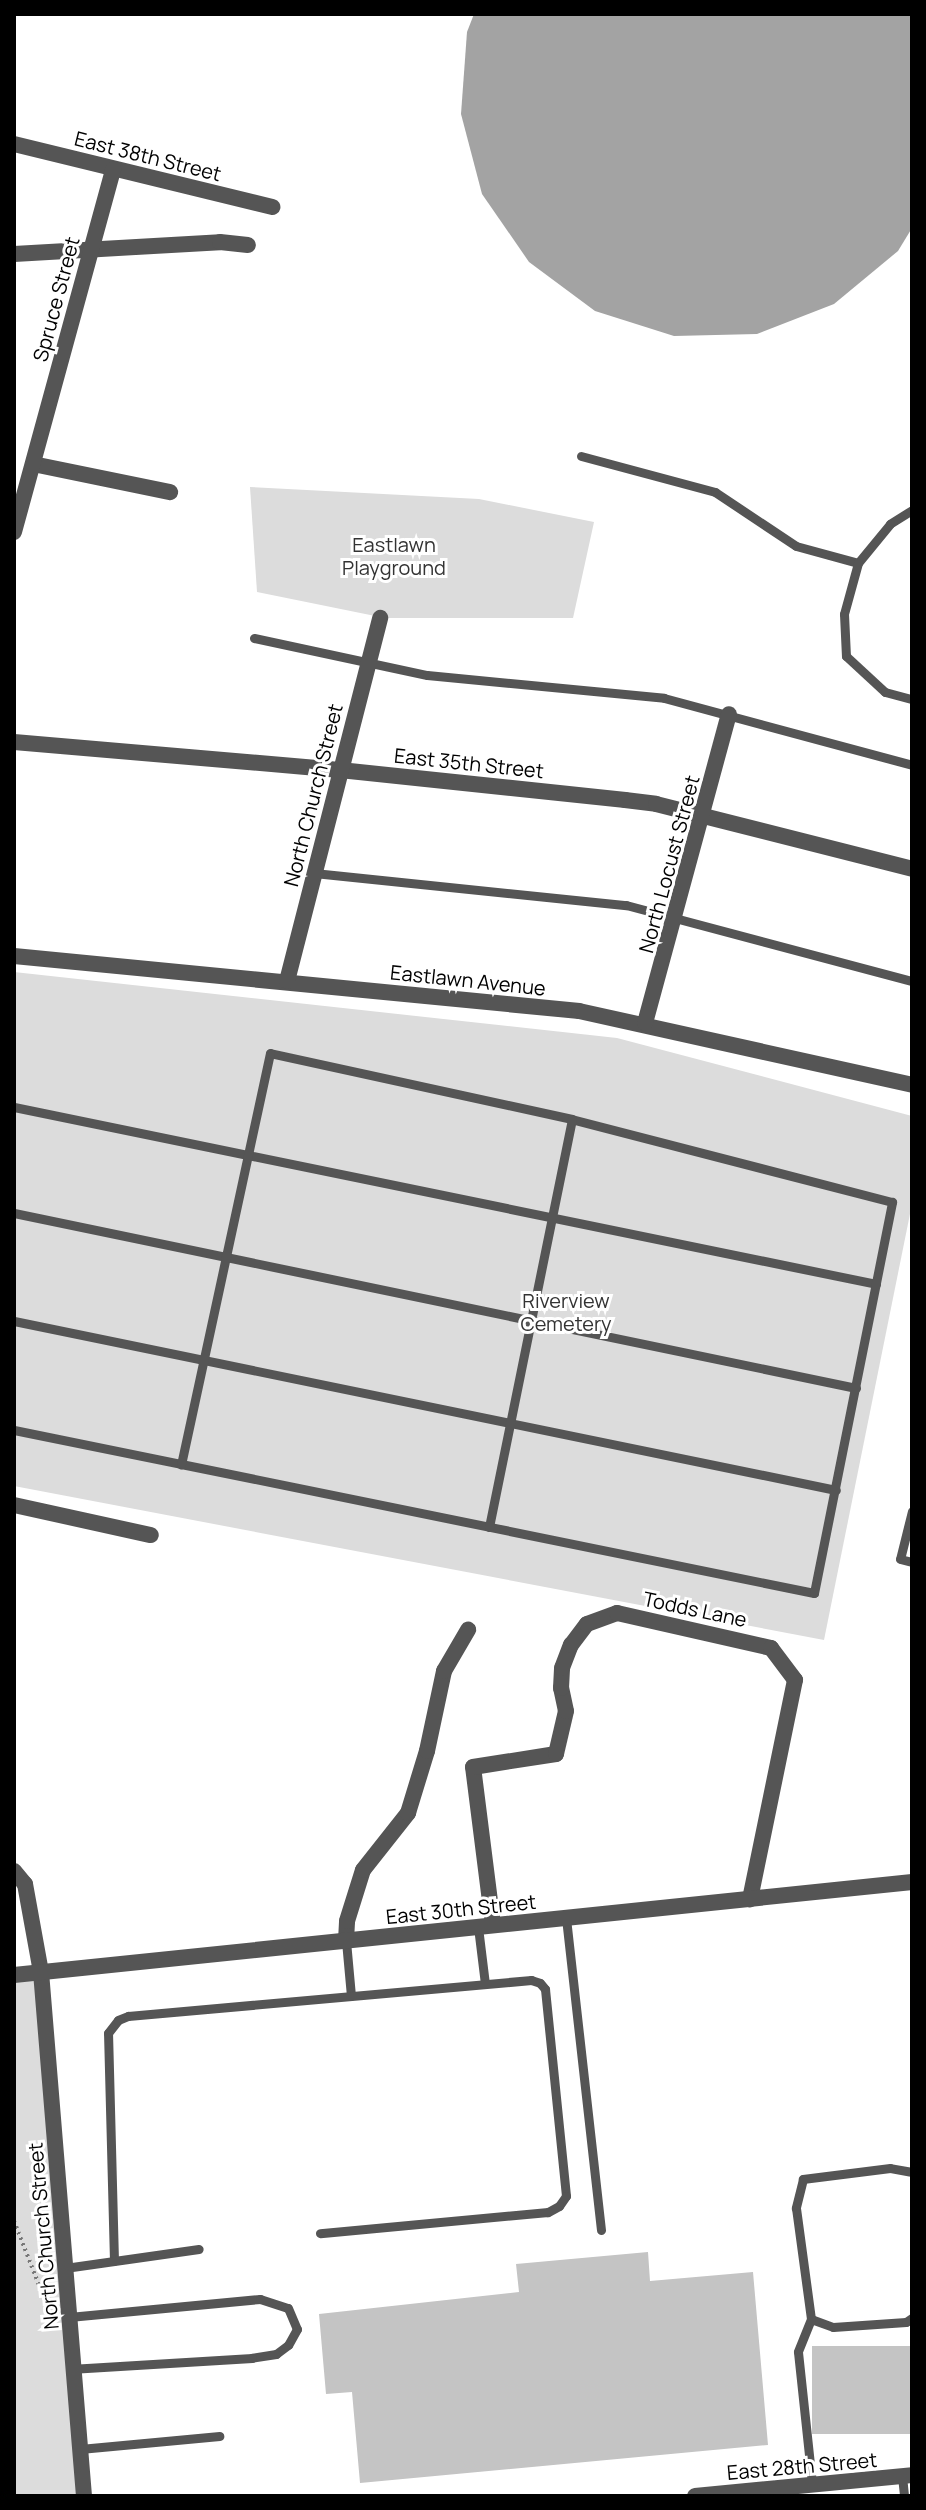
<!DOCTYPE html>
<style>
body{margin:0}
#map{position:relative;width:926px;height:2510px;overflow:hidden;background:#fff;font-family:Manrope,sans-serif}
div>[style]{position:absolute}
.green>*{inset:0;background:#dcdcdc}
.water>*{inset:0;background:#a3a3a3}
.building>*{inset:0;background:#c4c4c4;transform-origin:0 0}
.path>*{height:4px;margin-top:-2px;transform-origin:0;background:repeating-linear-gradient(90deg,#777 0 2px,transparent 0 6px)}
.lane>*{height:9px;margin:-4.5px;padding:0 4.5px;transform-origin:4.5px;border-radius:4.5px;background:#555}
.street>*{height:16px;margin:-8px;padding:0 8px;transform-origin:8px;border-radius:8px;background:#555}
span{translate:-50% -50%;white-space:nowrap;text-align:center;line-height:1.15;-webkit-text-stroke:6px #fff;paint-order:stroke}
.street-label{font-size:20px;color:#000}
.park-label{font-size:20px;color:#333}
.frame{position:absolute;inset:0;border:16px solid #000;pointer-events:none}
</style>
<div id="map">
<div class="green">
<div style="clip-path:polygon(250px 487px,479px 499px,594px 522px,573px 618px,385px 618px,257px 592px)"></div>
<div style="clip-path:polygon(14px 972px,617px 1038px,912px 1116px,912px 1204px,824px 1640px,14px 1486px)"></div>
<div style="clip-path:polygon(41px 1972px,84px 2496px,14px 2496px,14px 1975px)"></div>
</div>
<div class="water">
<div style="clip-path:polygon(474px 14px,912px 14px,912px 228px,898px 251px,834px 304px,757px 334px,674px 336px,595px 311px,529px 262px,482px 194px,461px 114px,467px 32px)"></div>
</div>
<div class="building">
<div style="clip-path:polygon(648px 2252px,650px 2281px,753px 2272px,768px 2445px,360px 2483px,352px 2392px,326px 2394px,319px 2314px,519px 2292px,516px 2264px)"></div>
<div style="left:912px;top:2346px;width:88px;height:100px;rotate:90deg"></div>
</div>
<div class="path">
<div style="left:14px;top:2221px;width:83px;rotate:68.7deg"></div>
</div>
<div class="lane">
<div style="left:581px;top:456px;width:139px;rotate:15deg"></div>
<div style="left:715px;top:492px;width:97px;rotate:33.7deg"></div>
<div style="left:796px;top:546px;width:64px;rotate:15.3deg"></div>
<div style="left:912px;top:510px;width:26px;rotate:148deg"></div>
<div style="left:890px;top:524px;width:50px;rotate:129.4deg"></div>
<div style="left:858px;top:563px;width:53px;rotate:105.4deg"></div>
<div style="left:844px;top:614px;width:42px;rotate:87.3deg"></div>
<div style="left:846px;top:656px;width:53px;rotate:42.7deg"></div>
<div style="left:885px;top:692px;width:28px;rotate:15deg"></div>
<div style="left:254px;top:638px;width:177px;rotate:12.1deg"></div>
<div style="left:427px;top:675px;width:238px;rotate:5.5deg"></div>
<div style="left:664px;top:698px;width:257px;rotate:15.1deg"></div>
<div style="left:314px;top:873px;width:314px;rotate:5.9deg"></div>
<div style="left:626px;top:905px;width:296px;rotate:14.9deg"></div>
<div style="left:14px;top:1107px;width:880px;rotate:11.6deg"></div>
<div style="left:14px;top:1213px;width:860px;rotate:11.74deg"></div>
<div style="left:14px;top:1321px;width:839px;rotate:11.62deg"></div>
<div style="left:14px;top:1430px;width:170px;rotate:11.5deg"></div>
<div style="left:181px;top:1464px;width:646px;rotate:11.52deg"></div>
<div style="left:814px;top:1593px;width:399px;rotate:-78.7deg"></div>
<div style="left:892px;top:1202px;width:331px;rotate:-165.5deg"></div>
<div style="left:572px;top:1119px;width:309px;rotate:-167.7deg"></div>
<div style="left:270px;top:1053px;width:421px;rotate:102.2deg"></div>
<div style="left:912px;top:1511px;width:49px;rotate:104deg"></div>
<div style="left:900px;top:1559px;width:12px;rotate:14deg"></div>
<div style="left:489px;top:1527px;width:416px;rotate:-78.5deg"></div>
<div style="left:566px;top:1918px;width:314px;rotate:83.6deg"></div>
<div style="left:478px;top:1927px;width:57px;rotate:83deg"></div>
<div style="left:346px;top:1941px;width:55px;rotate:84.8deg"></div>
<div style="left:912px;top:2172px;width:22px;rotate:-170deg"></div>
<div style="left:890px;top:2168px;width:88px;rotate:172.8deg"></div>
<div style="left:803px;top:2179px;width:30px;rotate:104deg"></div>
<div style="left:796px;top:2208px;width:112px;rotate:82.3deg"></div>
<div style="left:811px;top:2319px;width:23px;rotate:20deg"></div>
<div style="left:833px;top:2327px;width:73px;rotate:-3.9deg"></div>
<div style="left:906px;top:2322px;width:7px;rotate:-34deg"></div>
<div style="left:114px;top:2261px;width:228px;rotate:-91.5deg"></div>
<div style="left:108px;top:2033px;width:16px;rotate:-52deg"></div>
<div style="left:118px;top:2020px;width:11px;rotate:-22deg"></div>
<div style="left:128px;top:2016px;width:405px;rotate:-5.1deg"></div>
<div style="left:531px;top:1980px;width:9px;rotate:18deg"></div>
<div style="left:540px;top:1983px;width:8px;rotate:50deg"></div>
<div style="left:545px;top:1989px;width:208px;rotate:84.2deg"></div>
<div style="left:566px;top:2196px;width:12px;rotate:125deg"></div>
<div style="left:559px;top:2206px;width:13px;rotate:151deg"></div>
<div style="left:548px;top:2212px;width:229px;rotate:174.7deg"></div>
<div style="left:65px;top:2268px;width:135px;rotate:-8.1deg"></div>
<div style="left:69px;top:2317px;width:192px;rotate:-5.4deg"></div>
<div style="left:260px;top:2299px;width:29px;rotate:18deg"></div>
<div style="left:288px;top:2308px;width:23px;rotate:67deg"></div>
<div style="left:297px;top:2329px;width:18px;rotate:119deg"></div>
<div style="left:288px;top:2345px;width:15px;rotate:143deg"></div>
<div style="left:276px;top:2354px;width:24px;rotate:171deg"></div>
<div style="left:252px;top:2358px;width:178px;rotate:176.5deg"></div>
<div style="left:811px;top:2319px;width:35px;rotate:112deg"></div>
<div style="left:798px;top:2352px;width:133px;rotate:83.9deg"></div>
<div style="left:80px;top:2449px;width:140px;rotate:-5.3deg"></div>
<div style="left:902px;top:2476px;width:20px;rotate:84deg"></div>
</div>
<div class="street">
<div style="left:14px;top:144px;width:266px;rotate:13.7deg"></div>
<div style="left:14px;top:254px;width:206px;rotate:-3.3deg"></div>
<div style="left:220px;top:242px;width:28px;rotate:6deg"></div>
<div style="left:33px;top:464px;width:140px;rotate:11.6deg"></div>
<div style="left:14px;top:532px;width:376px;rotate:-74.7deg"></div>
<div style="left:14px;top:742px;width:327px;rotate:4.9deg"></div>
<div style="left:340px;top:770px;width:287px;rotate:6deg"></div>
<div style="left:625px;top:800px;width:31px;rotate:7deg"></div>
<div style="left:656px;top:804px;width:264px;rotate:14.2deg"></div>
<div style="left:14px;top:956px;width:568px;rotate:5.56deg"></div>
<div style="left:579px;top:1011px;width:341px;rotate:12.5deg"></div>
<div style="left:287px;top:981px;width:375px;rotate:-75.6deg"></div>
<div style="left:645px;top:1023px;width:320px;rotate:-74.8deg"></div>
<div style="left:14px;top:1505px;width:140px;rotate:12.4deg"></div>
<div style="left:14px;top:1871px;width:17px;rotate:50deg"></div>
<div style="left:25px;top:1884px;width:89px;rotate:79.7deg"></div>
<div style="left:41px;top:1972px;width:526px;rotate:85.31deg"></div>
<div style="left:493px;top:1925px;width:159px;rotate:-97.2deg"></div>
<div style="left:473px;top:1767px;width:84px;rotate:-8.9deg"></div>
<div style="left:556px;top:1754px;width:44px;rotate:-76.9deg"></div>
<div style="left:566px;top:1711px;width:24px;rotate:-102deg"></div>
<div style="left:561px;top:1688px;width:20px;rotate:-87deg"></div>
<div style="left:562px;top:1668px;width:25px;rotate:-69deg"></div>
<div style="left:571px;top:1645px;width:26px;rotate:-53deg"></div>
<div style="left:587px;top:1624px;width:32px;rotate:-20deg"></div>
<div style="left:617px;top:1613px;width:158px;rotate:12.8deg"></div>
<div style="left:771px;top:1648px;width:40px;rotate:53deg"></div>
<div style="left:795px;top:1680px;width:224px;rotate:101.6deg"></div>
<div style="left:346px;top:1941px;width:20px;rotate:-87deg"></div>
<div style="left:347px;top:1921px;width:53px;rotate:-72.6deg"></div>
<div style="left:363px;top:1870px;width:73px;rotate:-51.7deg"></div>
<div style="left:408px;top:1813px;width:65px;rotate:-73deg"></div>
<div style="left:427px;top:1751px;width:82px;rotate:-78deg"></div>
<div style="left:444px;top:1671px;width:48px;rotate:-59.7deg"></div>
<div style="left:14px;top:1975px;width:903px;rotate:-5.91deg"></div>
<div style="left:695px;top:2496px;width:218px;rotate:-5.5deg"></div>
</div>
<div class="street-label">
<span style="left:148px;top:156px;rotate:14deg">East 38th Street</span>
<span style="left:56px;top:299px;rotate:-75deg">Spruce Street</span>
<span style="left:469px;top:763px;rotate:6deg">East 35th Street</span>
<span style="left:313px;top:795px;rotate:-76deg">North Church Street</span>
<span style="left:669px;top:864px;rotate:-75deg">North Locust Street</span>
<span style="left:468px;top:980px;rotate:6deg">Eastlawn Avenue</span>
<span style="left:695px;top:1609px;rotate:12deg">Todds Lane</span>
<span style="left:461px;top:1909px;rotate:-6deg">East 30th Street</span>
<span style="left:43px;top:2236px;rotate:-95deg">North Church Street</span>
<span style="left:802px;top:2466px;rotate:-5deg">East 28th Street</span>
</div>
<div class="park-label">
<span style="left:394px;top:556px">Eastlawn<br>Playground</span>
<span style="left:566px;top:1312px">Riverview<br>Cemetery</span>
</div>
<div class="frame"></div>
</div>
